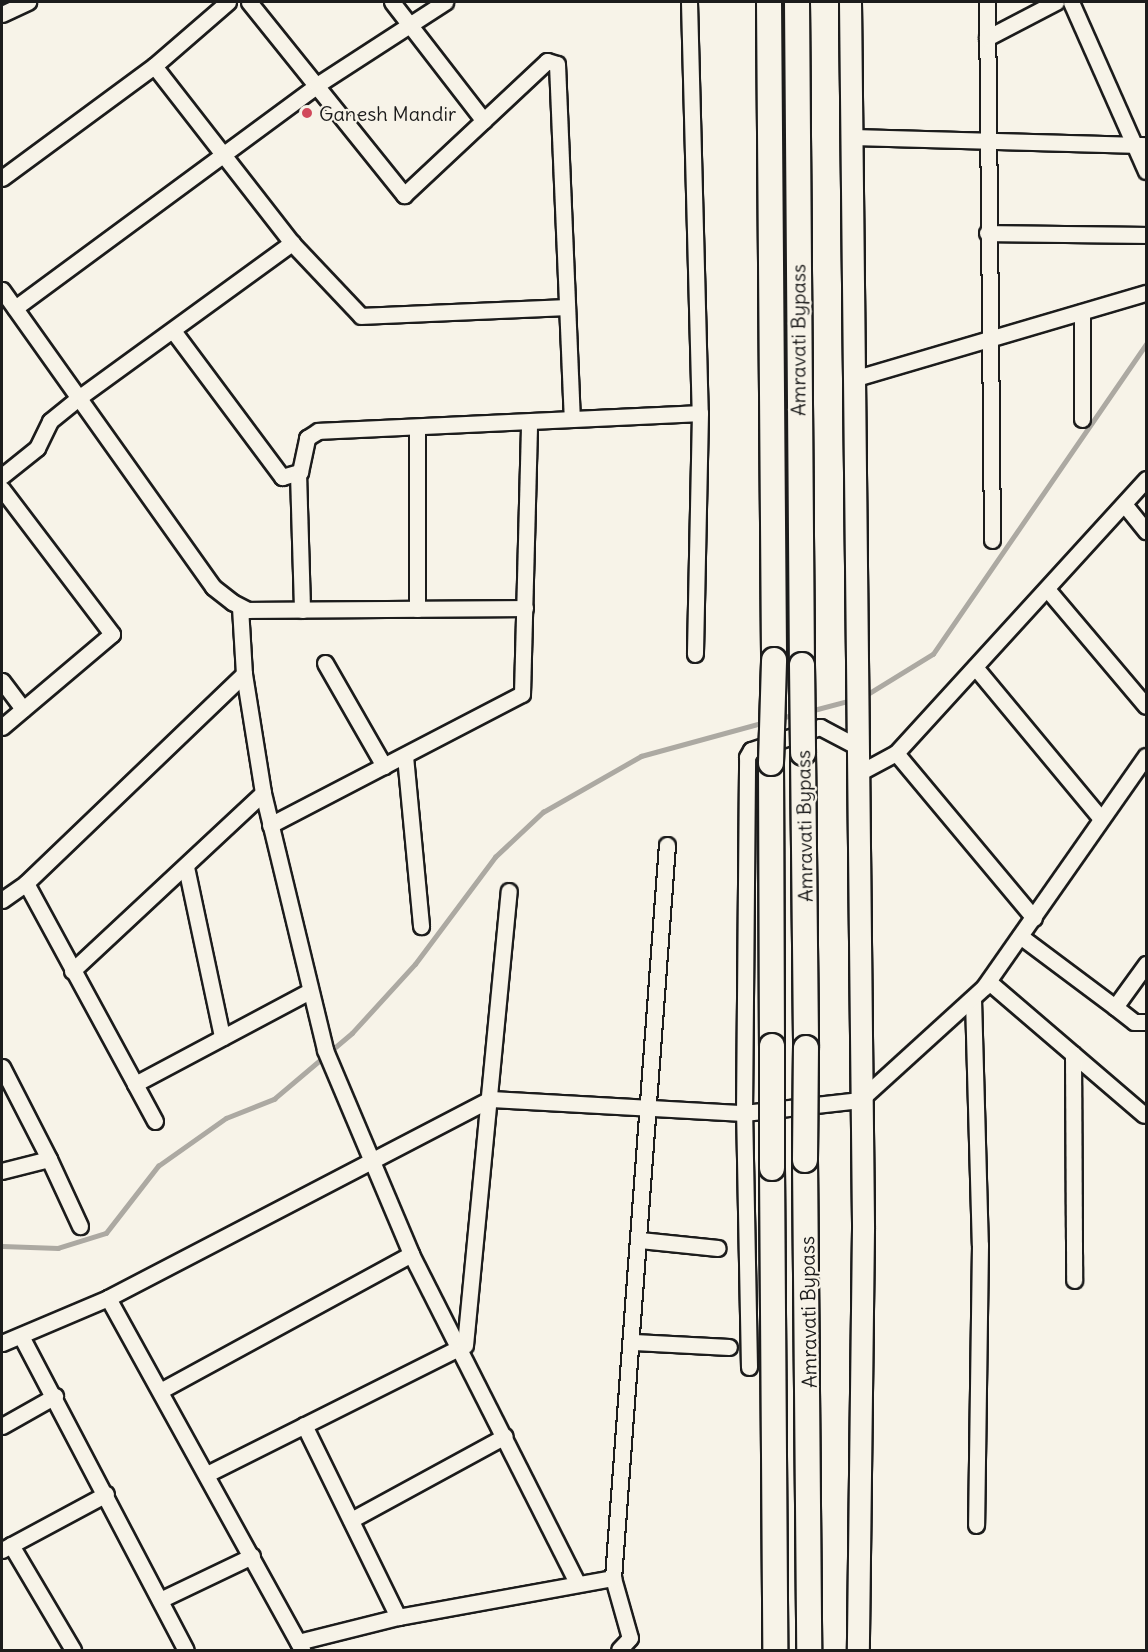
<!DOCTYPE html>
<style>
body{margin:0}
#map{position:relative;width:1148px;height:1652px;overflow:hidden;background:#f7f3e8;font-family:Delius,sans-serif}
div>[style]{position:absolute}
.stream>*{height:4.5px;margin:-2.25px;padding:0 2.25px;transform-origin:2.25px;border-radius:2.25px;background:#aca9a2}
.roads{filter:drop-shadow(2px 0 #1c1c1c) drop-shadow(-2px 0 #1c1c1c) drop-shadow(0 2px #1c1c1c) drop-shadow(0 -2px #1c1c1c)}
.minor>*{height:15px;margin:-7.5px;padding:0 7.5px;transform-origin:7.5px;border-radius:7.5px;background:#f7f3e8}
.secondary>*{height:21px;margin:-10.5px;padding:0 10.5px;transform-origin:10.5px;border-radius:10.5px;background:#f7f3e8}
.trunk>*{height:24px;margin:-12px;padding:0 12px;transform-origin:12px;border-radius:12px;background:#f7f3e8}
.bridges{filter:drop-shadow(2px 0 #1c1c1c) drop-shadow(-2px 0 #1c1c1c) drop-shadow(0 2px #1c1c1c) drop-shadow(0 -2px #1c1c1c)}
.trunk-bridge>*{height:24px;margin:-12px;padding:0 12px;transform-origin:12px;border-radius:12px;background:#f7f3e8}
.dots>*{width:16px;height:16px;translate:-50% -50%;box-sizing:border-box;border:3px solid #f7f3e8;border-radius:50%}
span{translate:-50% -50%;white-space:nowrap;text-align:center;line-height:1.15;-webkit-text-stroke:4.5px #f7f3e8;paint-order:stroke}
.poi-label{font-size:20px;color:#1c1c1c}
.left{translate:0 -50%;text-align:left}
.street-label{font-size:20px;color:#1c1c1c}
.frame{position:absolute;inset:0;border:3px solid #1c1c1c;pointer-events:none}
</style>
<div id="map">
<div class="stream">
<div style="left:863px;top:697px;width:82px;rotate:-31.6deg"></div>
<div style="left:933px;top:654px;width:376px;rotate:-55.5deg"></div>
<div style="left:810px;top:711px;width:43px;rotate:-14.7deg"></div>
<div style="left:778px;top:719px;width:19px;rotate:-16deg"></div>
<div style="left:2px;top:1246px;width:56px;rotate:2deg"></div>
<div style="left:58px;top:1248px;width:50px;rotate:-17.4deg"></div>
<div style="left:106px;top:1233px;width:85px;rotate:-52.2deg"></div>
<div style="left:158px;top:1166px;width:83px;rotate:-35.2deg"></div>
<div style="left:226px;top:1118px;width:52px;rotate:-21.6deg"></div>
<div style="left:274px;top:1099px;width:102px;rotate:-40.2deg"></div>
<div style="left:352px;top:1033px;width:93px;rotate:-47.6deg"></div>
<div style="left:415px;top:964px;width:134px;rotate:-53.2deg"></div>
<div style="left:495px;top:857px;width:66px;rotate:-43.2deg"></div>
<div style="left:543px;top:812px;width:113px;rotate:-29.7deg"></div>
<div style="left:641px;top:756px;width:129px;rotate:-15.3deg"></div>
</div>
<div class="roads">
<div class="minor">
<div style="left:249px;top:2px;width:248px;rotate:51.2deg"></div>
<div style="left:404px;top:195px;width:196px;rotate:-43.1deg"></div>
<div style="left:547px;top:61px;width:10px;rotate:17deg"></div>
<div style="left:557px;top:64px;width:355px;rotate:87.6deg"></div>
<div style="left:392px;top:2px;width:150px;rotate:52.3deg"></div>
<div style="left:689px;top:2px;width:411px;rotate:88.5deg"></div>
<div style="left:700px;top:413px;width:241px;rotate:91.2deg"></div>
<div style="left:987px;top:2px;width:538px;rotate:89.47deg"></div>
<div style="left:1071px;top:2px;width:185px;rotate:66.1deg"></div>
<div style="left:2px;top:14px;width:29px;rotate:-25deg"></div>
<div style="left:987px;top:38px;width:78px;rotate:-27.6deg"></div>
<div style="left:851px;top:137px;width:295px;rotate:1.6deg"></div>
<div style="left:2px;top:178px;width:189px;rotate:-36.4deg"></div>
<div style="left:154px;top:66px;width:98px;rotate:-40.9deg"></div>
<div style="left:987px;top:233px;width:159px;rotate:0.7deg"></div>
<div style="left:292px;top:243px;width:100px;rotate:46.6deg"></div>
<div style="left:361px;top:316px;width:205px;rotate:-2.5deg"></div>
<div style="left:2px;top:290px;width:364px;rotate:54.6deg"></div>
<div style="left:213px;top:587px;width:24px;rotate:38deg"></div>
<div style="left:232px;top:602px;width:18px;rotate:27deg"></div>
<div style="left:248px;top:610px;width:277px;rotate:-0.4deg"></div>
<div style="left:15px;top:308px;width:375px;rotate:-36.4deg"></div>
<div style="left:317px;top:85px;width:153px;rotate:-33deg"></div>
<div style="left:1082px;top:312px;width:107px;rotate:90deg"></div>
<div style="left:174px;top:332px;width:181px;rotate:53.3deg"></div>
<div style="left:282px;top:477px;width:19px;rotate:-16deg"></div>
<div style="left:300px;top:472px;width:35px;rotate:-78deg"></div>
<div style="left:307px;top:438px;width:13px;rotate:-32deg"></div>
<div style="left:318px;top:431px;width:382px;rotate:-2.7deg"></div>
<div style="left:853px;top:379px;width:305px;rotate:-16.4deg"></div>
<div style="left:298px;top:473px;width:137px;rotate:88.3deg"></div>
<div style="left:2px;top:476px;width:45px;rotate:-38.7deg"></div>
<div style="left:37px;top:448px;width:30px;rotate:-64deg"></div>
<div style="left:50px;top:421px;width:35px;rotate:-39deg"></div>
<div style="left:77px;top:399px;width:266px;rotate:-36deg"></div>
<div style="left:292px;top:243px;width:224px;rotate:-127.9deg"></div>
<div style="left:2px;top:489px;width:182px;rotate:52.8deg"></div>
<div style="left:112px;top:634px;width:144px;rotate:139.8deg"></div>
<div style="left:1124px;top:504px;width:35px;rotate:51deg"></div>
<div style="left:1047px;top:589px;width:153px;rotate:49.8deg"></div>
<div style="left:240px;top:607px;width:67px;rotate:86.6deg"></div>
<div style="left:244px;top:674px;width:121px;rotate:80.9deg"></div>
<div style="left:263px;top:793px;width:264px;rotate:76.4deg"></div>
<div style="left:325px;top:1050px;width:221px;rotate:67.1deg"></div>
<div style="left:411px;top:1254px;width:368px;rotate:63.2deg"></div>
<div style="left:417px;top:609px;width:180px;rotate:-90deg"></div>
<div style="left:325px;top:663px;width:119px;rotate:60.2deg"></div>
<div style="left:975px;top:667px;width:197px;rotate:50.3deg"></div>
<div style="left:2px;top:681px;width:35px;rotate:53deg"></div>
<div style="left:896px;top:753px;width:215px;rotate:50.1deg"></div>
<div style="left:405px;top:756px;width:171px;rotate:84.6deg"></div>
<div style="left:857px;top:774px;width:44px;rotate:-28.3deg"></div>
<div style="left:896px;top:753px;width:371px;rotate:-47.6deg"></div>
<div style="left:270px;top:825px;width:284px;rotate:-27.5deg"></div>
<div style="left:522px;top:694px;width:272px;rotate:-88.5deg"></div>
<div style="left:186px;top:867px;width:174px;rotate:78deg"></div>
<div style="left:26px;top:883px;width:229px;rotate:61.5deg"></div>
<div style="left:135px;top:1084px;width:196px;rotate:-28deg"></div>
<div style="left:2px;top:900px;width:29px;rotate:-35deg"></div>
<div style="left:26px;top:883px;width:302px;rotate:-43.8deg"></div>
<div style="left:1020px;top:936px;width:119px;rotate:36.8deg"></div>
<div style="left:1115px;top:1007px;width:53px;rotate:-54.2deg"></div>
<div style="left:72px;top:971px;width:261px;rotate:-43deg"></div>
<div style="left:989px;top:982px;width:204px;rotate:40.6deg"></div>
<div style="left:973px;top:999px;width:246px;rotate:88.4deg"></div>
<div style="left:980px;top:1245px;width:280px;rotate:90.8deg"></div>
<div style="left:1115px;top:1007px;width:24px;rotate:38deg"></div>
<div style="left:1134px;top:1022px;width:12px"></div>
<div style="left:1073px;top:1054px;width:226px;rotate:89.7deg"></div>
<div style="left:2px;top:1067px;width:103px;rotate:62.9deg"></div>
<div style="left:49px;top:1159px;width:49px;rotate:165.7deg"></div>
<div style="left:135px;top:1084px;width:42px;rotate:61.6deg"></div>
<div style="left:49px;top:1159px;width:74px;rotate:65.2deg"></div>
<div style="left:640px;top:1240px;width:78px;rotate:5.9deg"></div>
<div style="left:108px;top:1298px;width:402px;rotate:61.1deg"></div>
<div style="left:22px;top:1338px;width:352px;rotate:62.3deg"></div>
<div style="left:634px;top:1342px;width:95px;rotate:3deg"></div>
<div style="left:2px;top:1343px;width:115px;rotate:-23deg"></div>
<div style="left:108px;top:1298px;width:432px;rotate:-27.5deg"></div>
<div style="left:491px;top:1099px;width:253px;rotate:3.2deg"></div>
<div style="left:744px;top:1113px;width:117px;rotate:-6.4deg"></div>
<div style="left:860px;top:1100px;width:168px;rotate:-42.3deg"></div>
<div style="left:984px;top:987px;width:282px;rotate:-55deg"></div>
<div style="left:749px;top:1367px;width:254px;rotate:-91.1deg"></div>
<div style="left:744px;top:1113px;width:356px;rotate:-89.5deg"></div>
<div style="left:747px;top:757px;width:8px;rotate:-60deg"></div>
<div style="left:751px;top:750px;width:73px;rotate:-18.4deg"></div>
<div style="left:820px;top:727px;width:41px;rotate:27.8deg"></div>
<div style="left:160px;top:1391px;width:286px;rotate:-28.6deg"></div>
<div style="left:304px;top:1425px;width:214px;rotate:63.9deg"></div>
<div style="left:2px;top:1426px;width:61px;rotate:-29.5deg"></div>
<div style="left:207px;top:1474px;width:288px;rotate:-26.6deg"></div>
<div style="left:465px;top:1345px;width:456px;rotate:-84.5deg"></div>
<div style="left:351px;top:1520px;width:175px;rotate:-28.6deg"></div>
<div style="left:11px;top:1545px;width:122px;rotate:59.4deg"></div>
<div style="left:2px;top:1550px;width:118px;rotate:-28.3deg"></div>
<div style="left:613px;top:1578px;width:62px;rotate:74.2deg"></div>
<div style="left:630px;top:1638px;width:16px;rotate:133deg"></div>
<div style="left:160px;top:1600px;width:102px;rotate:-25.6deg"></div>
<div style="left:298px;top:1642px;width:103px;rotate:-14deg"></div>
<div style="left:398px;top:1617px;width:219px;rotate:-10.3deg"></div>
<div style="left:613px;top:1578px;width:735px;rotate:-85.79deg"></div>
</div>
<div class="secondary">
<div style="left:850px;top:2px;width:1227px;rotate:89.39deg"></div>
<div style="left:863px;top:1229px;width:421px;rotate:90.7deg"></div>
</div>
<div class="trunk">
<div style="left:769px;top:2px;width:658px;rotate:89.56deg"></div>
<div style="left:797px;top:2px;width:663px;rotate:89.57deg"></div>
<div style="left:803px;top:753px;width:295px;rotate:89.4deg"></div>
<div style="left:771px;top:763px;width:283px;rotate:89.8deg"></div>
<div style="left:805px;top:1160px;width:490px;rotate:89.5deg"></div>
<div style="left:772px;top:1168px;width:482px;rotate:89.6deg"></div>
</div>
</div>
<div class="bridges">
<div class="trunk-bridge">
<div style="left:802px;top:665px;width:88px;rotate:89.3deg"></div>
<div style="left:771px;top:763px;width:103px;rotate:-88.3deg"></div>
<div style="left:772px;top:1046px;width:122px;rotate:90deg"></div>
<div style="left:805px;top:1160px;width:112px;rotate:-89.5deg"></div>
</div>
</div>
<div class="dots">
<div style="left:307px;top:113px;background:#d1495b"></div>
</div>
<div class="poi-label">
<span class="left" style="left:319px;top:113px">Ganesh Mandir</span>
</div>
<div class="street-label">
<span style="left:798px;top:340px;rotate:-90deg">Amravati Bypass</span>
<span style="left:804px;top:826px;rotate:-91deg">Amravati Bypass</span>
<span style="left:808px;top:1312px;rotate:-91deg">Amravati Bypass</span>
</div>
<div class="frame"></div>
</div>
